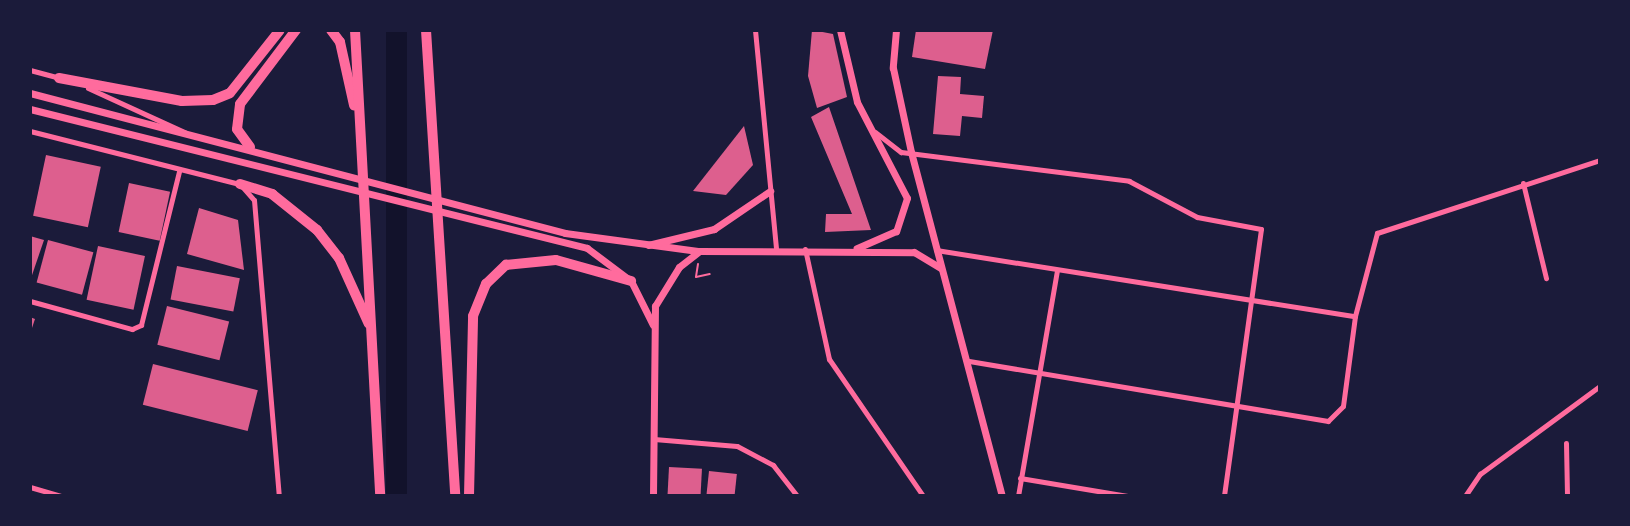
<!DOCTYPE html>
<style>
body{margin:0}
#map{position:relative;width:1630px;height:526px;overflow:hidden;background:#1b1b3a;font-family:Manrope,sans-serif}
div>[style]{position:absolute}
.water>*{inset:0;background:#12122b;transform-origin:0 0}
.building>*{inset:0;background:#dd5f8e;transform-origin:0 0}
.path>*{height:2px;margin:-1px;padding:0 1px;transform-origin:1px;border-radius:1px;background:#ff6b9d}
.minor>*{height:5px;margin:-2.5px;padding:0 2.5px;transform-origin:2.5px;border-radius:2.5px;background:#ff6b9d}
.secondary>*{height:7px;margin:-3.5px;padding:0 3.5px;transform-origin:3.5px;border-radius:3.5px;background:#ff6b9d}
.motorway>*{height:10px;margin:-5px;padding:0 5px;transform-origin:5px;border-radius:5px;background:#ff6b9d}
span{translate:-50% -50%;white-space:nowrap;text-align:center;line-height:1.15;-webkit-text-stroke:6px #1b1b3a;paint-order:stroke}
.frame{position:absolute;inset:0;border:32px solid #1b1b3a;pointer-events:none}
</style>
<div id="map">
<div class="water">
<div style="left:386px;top:30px;width:21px;height:467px"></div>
</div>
<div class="building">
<div style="clip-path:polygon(812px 30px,833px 34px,847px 97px,817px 108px,808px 76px)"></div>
<div style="clip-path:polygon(916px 30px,993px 30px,985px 69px,912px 57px)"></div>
<div style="clip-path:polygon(938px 76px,961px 77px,960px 94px,984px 96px,982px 118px,962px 116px,960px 136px,933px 134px)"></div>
<div style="clip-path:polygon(829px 107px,871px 230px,825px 232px,826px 214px,852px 214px,811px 117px)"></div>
<div style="clip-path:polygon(744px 126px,753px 165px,726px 195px,693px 191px)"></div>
<div style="left:46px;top:155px;width:56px;height:62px;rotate:12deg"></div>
<div style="left:129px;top:183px;width:42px;height:50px;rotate:12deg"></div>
<div style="clip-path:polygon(199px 208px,238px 220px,244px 270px,187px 254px)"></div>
<div style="clip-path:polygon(30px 236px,44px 240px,30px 281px)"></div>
<div style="left:48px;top:240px;width:47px;height:44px;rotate:15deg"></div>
<div style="left:98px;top:246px;width:48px;height:55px;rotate:12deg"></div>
<div style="left:177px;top:266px;width:64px;height:34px;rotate:11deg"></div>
<div style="left:167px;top:306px;width:64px;height:40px;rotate:14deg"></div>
<div style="clip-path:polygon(30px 317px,35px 319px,30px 334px)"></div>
<div style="left:153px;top:364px;width:108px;height:42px;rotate:14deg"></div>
<div style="left:669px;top:467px;width:33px;height:29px;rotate:3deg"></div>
<div style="left:709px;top:471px;width:28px;height:25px;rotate:6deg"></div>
</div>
<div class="path">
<div style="left:698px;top:264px;width:13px;rotate:99deg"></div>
<div style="left:696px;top:277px;width:14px;rotate:-12deg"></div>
</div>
<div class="minor">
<div style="left:755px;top:30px;width:219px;rotate:84.5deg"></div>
<div style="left:30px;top:70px;width:30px;rotate:15deg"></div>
<div style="left:88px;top:88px;width:106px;rotate:24.6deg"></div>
<div style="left:30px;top:131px;width:217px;rotate:14.2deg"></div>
<div style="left:240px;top:184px;width:21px;rotate:49deg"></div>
<div style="left:254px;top:200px;width:297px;rotate:85.2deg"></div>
<div style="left:875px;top:132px;width:33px;rotate:38deg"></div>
<div style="left:901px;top:152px;width:230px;rotate:7.2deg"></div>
<div style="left:1129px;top:181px;width:77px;rotate:27.9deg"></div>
<div style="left:1197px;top:217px;width:65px;rotate:10.6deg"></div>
<div style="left:1261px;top:229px;width:270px;rotate:97.9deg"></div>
<div style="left:1523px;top:183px;width:98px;rotate:76.4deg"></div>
<div style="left:805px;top:249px;width:113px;rotate:77.7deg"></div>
<div style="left:829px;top:359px;width:166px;rotate:55.5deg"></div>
<div style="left:936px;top:250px;width:424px;rotate:9deg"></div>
<div style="left:30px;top:301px;width:106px;rotate:15.4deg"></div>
<div style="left:132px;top:329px;width:10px;rotate:-24deg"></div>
<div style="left:141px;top:325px;width:159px;rotate:-76.1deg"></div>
<div style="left:969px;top:361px;width:364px;rotate:9.5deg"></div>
<div style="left:1328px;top:421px;width:21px;rotate:-45deg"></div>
<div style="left:1343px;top:406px;width:91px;rotate:-82.4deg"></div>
<div style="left:1355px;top:316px;width:86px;rotate:-75.2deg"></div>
<div style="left:1377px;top:233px;width:235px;rotate:-18.1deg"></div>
<div style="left:654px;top:439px;width:83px;rotate:4.8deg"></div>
<div style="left:737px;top:446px;width:41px;rotate:27.8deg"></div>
<div style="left:773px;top:465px;width:39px;rotate:52deg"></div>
<div style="left:1566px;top:443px;width:53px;rotate:88.9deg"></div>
<div style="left:1020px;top:478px;width:109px;rotate:9.5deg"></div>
<div style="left:30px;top:487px;width:32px;rotate:16deg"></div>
<div style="left:1018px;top:496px;width:228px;rotate:-80.2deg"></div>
<div style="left:1465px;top:496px;width:27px;rotate:-56deg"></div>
<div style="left:1480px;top:474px;width:149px;rotate:-36.3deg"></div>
</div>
<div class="secondary">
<div style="left:840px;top:30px;width:74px;rotate:76.7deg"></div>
<div style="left:857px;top:102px;width:108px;rotate:62.5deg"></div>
<div style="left:907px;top:198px;width:35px;rotate:108deg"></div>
<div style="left:896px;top:231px;width:43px;rotate:156.4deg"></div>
<div style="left:896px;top:30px;width:38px;rotate:95deg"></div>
<div style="left:893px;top:68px;width:86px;rotate:77.9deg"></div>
<div style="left:911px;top:152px;width:356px;rotate:75.2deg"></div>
<div style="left:30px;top:93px;width:553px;rotate:14.66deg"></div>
<div style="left:565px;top:233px;width:134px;rotate:7.7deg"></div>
<div style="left:698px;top:251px;width:216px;rotate:0.3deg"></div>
<div style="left:914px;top:252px;width:31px;rotate:31deg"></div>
<div style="left:30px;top:109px;width:574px;rotate:14.01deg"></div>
<div style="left:587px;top:248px;width:55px;rotate:36.9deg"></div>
<div style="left:631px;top:281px;width:49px;rotate:63.4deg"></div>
<div style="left:648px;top:245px;width:68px;rotate:-13.6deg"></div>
<div style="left:714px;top:229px;width:68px;rotate:-34.2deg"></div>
<div style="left:653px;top:496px;width:190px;rotate:-89.4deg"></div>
<div style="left:655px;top:306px;width:46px;rotate:-58.4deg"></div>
<div style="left:679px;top:267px;width:24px;rotate:-38deg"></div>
</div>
<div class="motorway">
<div style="left:331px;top:30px;width:15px;rotate:53deg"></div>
<div style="left:340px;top:42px;width:65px;rotate:77.5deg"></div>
<div style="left:355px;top:30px;width:467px;rotate:86.9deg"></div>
<div style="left:426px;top:30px;width:467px;rotate:86.4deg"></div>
<div style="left:59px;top:78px;width:125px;rotate:10.6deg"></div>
<div style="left:182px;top:101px;width:31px;rotate:-2deg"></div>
<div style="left:213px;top:100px;width:18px;rotate:-22deg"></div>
<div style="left:230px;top:93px;width:80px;rotate:-51.6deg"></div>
<div style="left:250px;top:147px;width:22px;rotate:-126deg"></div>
<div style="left:237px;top:129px;width:25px;rotate:-83deg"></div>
<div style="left:240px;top:104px;width:93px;rotate:-52.9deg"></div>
<div style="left:240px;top:184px;width:34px;rotate:17deg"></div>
<div style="left:272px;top:194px;width:58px;rotate:38.7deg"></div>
<div style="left:317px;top:230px;width:36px;rotate:52deg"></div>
<div style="left:339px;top:258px;width:72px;rotate:65.6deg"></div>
<div style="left:469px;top:496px;width:180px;rotate:-88.7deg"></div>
<div style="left:473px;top:316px;width:35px;rotate:-68deg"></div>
<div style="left:486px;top:284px;width:28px;rotate:-44deg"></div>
<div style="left:506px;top:265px;width:50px;rotate:-5.7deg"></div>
<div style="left:556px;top:260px;width:78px;rotate:15.6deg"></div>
</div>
<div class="frame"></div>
</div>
